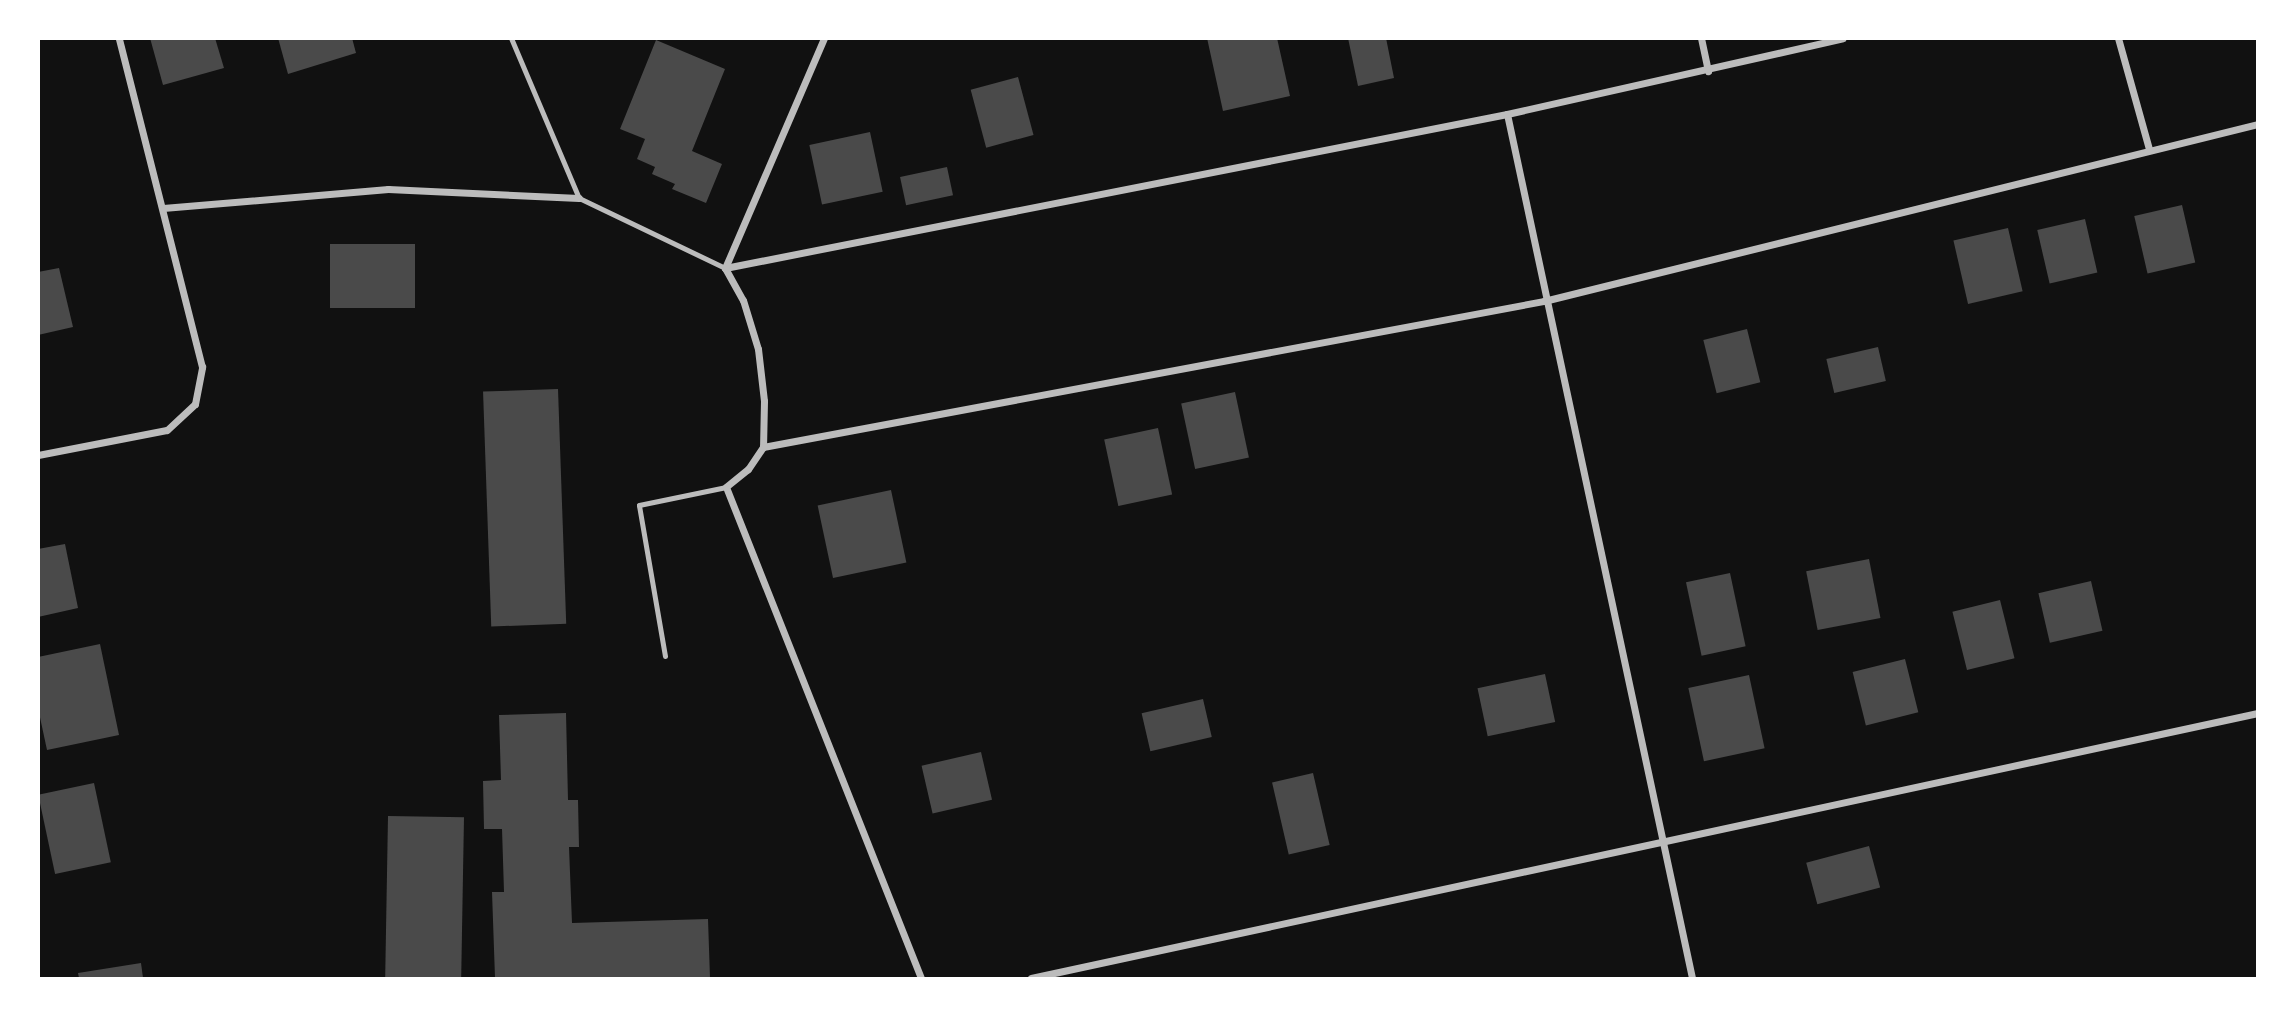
<!DOCTYPE html>
<style>
body{margin:0}
#map{position:relative;width:2296px;height:1017px;overflow:hidden;background:#111;font-family:"Roboto Condensed",sans-serif}
div>[style]{position:absolute}
.building>*{inset:0;background:#4a4a4a;transform-origin:0 0}
.service>*{height:5px;margin:-2.5px;padding:0 2.5px;transform-origin:2.5px;border-radius:2.5px;background:#bcbcbc}
.minor>*{height:7px;margin:-3.5px;padding:0 3.5px;transform-origin:3.5px;border-radius:3.5px;background:#bcbcbc}
span{translate:-50% -50%;white-space:nowrap;text-align:center;line-height:1.15;-webkit-text-stroke:5px #fff;paint-order:stroke}
.frame{position:absolute;inset:0;border:40px solid #fff;pointer-events:none}
</style>
<div id="map">
<div class="building">
<div style="clip-path:polygon(150px 38px,215px 38px,224px 68px,163px 85px)"></div>
<div style="clip-path:polygon(278px 38px,352px 38px,356px 53px,288px 74px)"></div>
<div style="clip-path:polygon(1207px 38px,1277px 38px,1290px 96px,1223px 111px)"></div>
<div style="clip-path:polygon(1348px 38px,1386px 38px,1394px 78px,1358px 86px)"></div>
<div style="clip-path:polygon(656px 40px,725px 69px,692px 151px,722px 164px,706px 203px,672px 189px,675px 184px,652px 174px,655px 167px,637px 159px,645px 139px,620px 129px)"></div>
<div style="left:1018px;top:77px;width:60px;height:49px;rotate:75deg"></div>
<div style="left:870px;top:132px;width:61px;height:62px;rotate:78deg"></div>
<div style="left:947px;top:167px;width:29px;height:48px;rotate:78deg"></div>
<div style="left:2182px;top:205px;width:59px;height:49px;rotate:77deg"></div>
<div style="left:2085px;top:219px;width:55px;height:49px;rotate:77deg"></div>
<div style="left:2008px;top:228px;width:65px;height:56px;rotate:77deg"></div>
<div style="left:330px;top:244px;width:85px;height:64px"></div>
<div style="clip-path:polygon(59px 268px,73px 327px,38px 335px,38px 272px)"></div>
<div style="left:1747px;top:329px;width:55px;height:45px;rotate:76deg"></div>
<div style="left:1878px;top:347px;width:35px;height:53px;rotate:77deg"></div>
<div style="left:558px;top:389px;width:235px;height:75px;rotate:88deg"></div>
<div style="left:1235px;top:392px;width:67px;height:55px;rotate:78deg"></div>
<div style="left:1158px;top:428px;width:68px;height:55px;rotate:78deg"></div>
<div style="left:891px;top:490px;width:74px;height:75px;rotate:78deg"></div>
<div style="clip-path:polygon(65px 544px,78px 608px,38px 617px,38px 549px)"></div>
<div style="left:1869px;top:559px;width:60px;height:64px;rotate:79deg"></div>
<div style="left:1730px;top:573px;width:75px;height:45px;rotate:78deg"></div>
<div style="left:2091px;top:581px;width:51px;height:54px;rotate:77deg"></div>
<div style="left:2000px;top:600px;width:60px;height:49px;rotate:76deg"></div>
<div style="clip-path:polygon(100px 644px,119px 735px,47px 750px,38px 708px,38px 657px)"></div>
<div style="left:1905px;top:659px;width:55px;height:54px;rotate:76deg"></div>
<div style="left:1545px;top:674px;width:49px;height:69px;rotate:78deg"></div>
<div style="left:1749px;top:675px;width:75px;height:62px;rotate:78deg"></div>
<div style="left:1203px;top:699px;width:39px;height:63px;rotate:77deg"></div>
<div style="clip-path:polygon(566px 713px,568px 800px,578px 800px,579px 847px,569px 847px,572px 923px,708px 919px,710px 978px,495px 978px,492px 892px,504px 892px,502px 829px,484px 829px,483px 781px,501px 780px,499px 715px)"></div>
<div style="left:981px;top:752px;width:49px;height:61px;rotate:77deg"></div>
<div style="left:1313px;top:773px;width:74px;height:42px;rotate:77deg"></div>
<div style="left:94px;top:783px;width:81px;height:57px;rotate:78deg"></div>
<div style="left:388px;top:816px;width:76px;height:162px;rotate:1deg"></div>
<div style="left:1869px;top:846px;width:43px;height:65px;rotate:75deg"></div>
<div style="clip-path:polygon(141px 963px,143px 978px,79px 978px,78px 973px)"></div>
</div>
<div class="service">
<div style="left:511px;top:38px;width:174px;rotate:67deg"></div>
<div style="left:579px;top:198px;width:162px;rotate:25.6deg"></div>
<div style="left:665px;top:656px;width:153px;rotate:-99.8deg"></div>
<div style="left:639px;top:505px;width:89px;rotate:-11.7deg"></div>
</div>
<div class="minor">
<div style="left:1701px;top:38px;width:34px;rotate:78deg"></div>
<div style="left:2118px;top:38px;width:115px;rotate:74.4deg"></div>
<div style="left:1507px;top:114px;width:884px;rotate:77.91deg"></div>
<div style="left:163px;top:208px;width:226px;rotate:-4.8deg"></div>
<div style="left:388px;top:189px;width:191px;rotate:2.7deg"></div>
<div style="left:725px;top:268px;width:797px;rotate:-11.14deg"></div>
<div style="left:1507px;top:114px;width:344px;rotate:-12.7deg"></div>
<div style="left:725px;top:268px;width:37px;rotate:61deg"></div>
<div style="left:743px;top:300px;width:51px;rotate:73deg"></div>
<div style="left:758px;top:349px;width:52px;rotate:83.4deg"></div>
<div style="left:764px;top:401px;width:46px;rotate:91.2deg"></div>
<div style="left:763px;top:447px;width:27px;rotate:124deg"></div>
<div style="left:748px;top:469px;width:28px;rotate:141deg"></div>
<div style="left:726px;top:487px;width:528px;rotate:68.34deg"></div>
<div style="left:725px;top:268px;width:250px;rotate:-66.7deg"></div>
<div style="left:763px;top:447px;width:795px;rotate:-10.59deg"></div>
<div style="left:1544px;top:301px;width:736px;rotate:-13.92deg"></div>
<div style="left:38px;top:455px;width:131px;rotate:-11deg"></div>
<div style="left:167px;top:430px;width:38px;rotate:-43deg"></div>
<div style="left:195px;top:404px;width:38px;rotate:-79deg"></div>
<div style="left:202px;top:367px;width:339px;rotate:-104.2deg"></div>
<div style="left:1031px;top:978px;width:1255px;rotate:-12.19deg"></div>
</div>
<div class="frame"></div>
</div>
